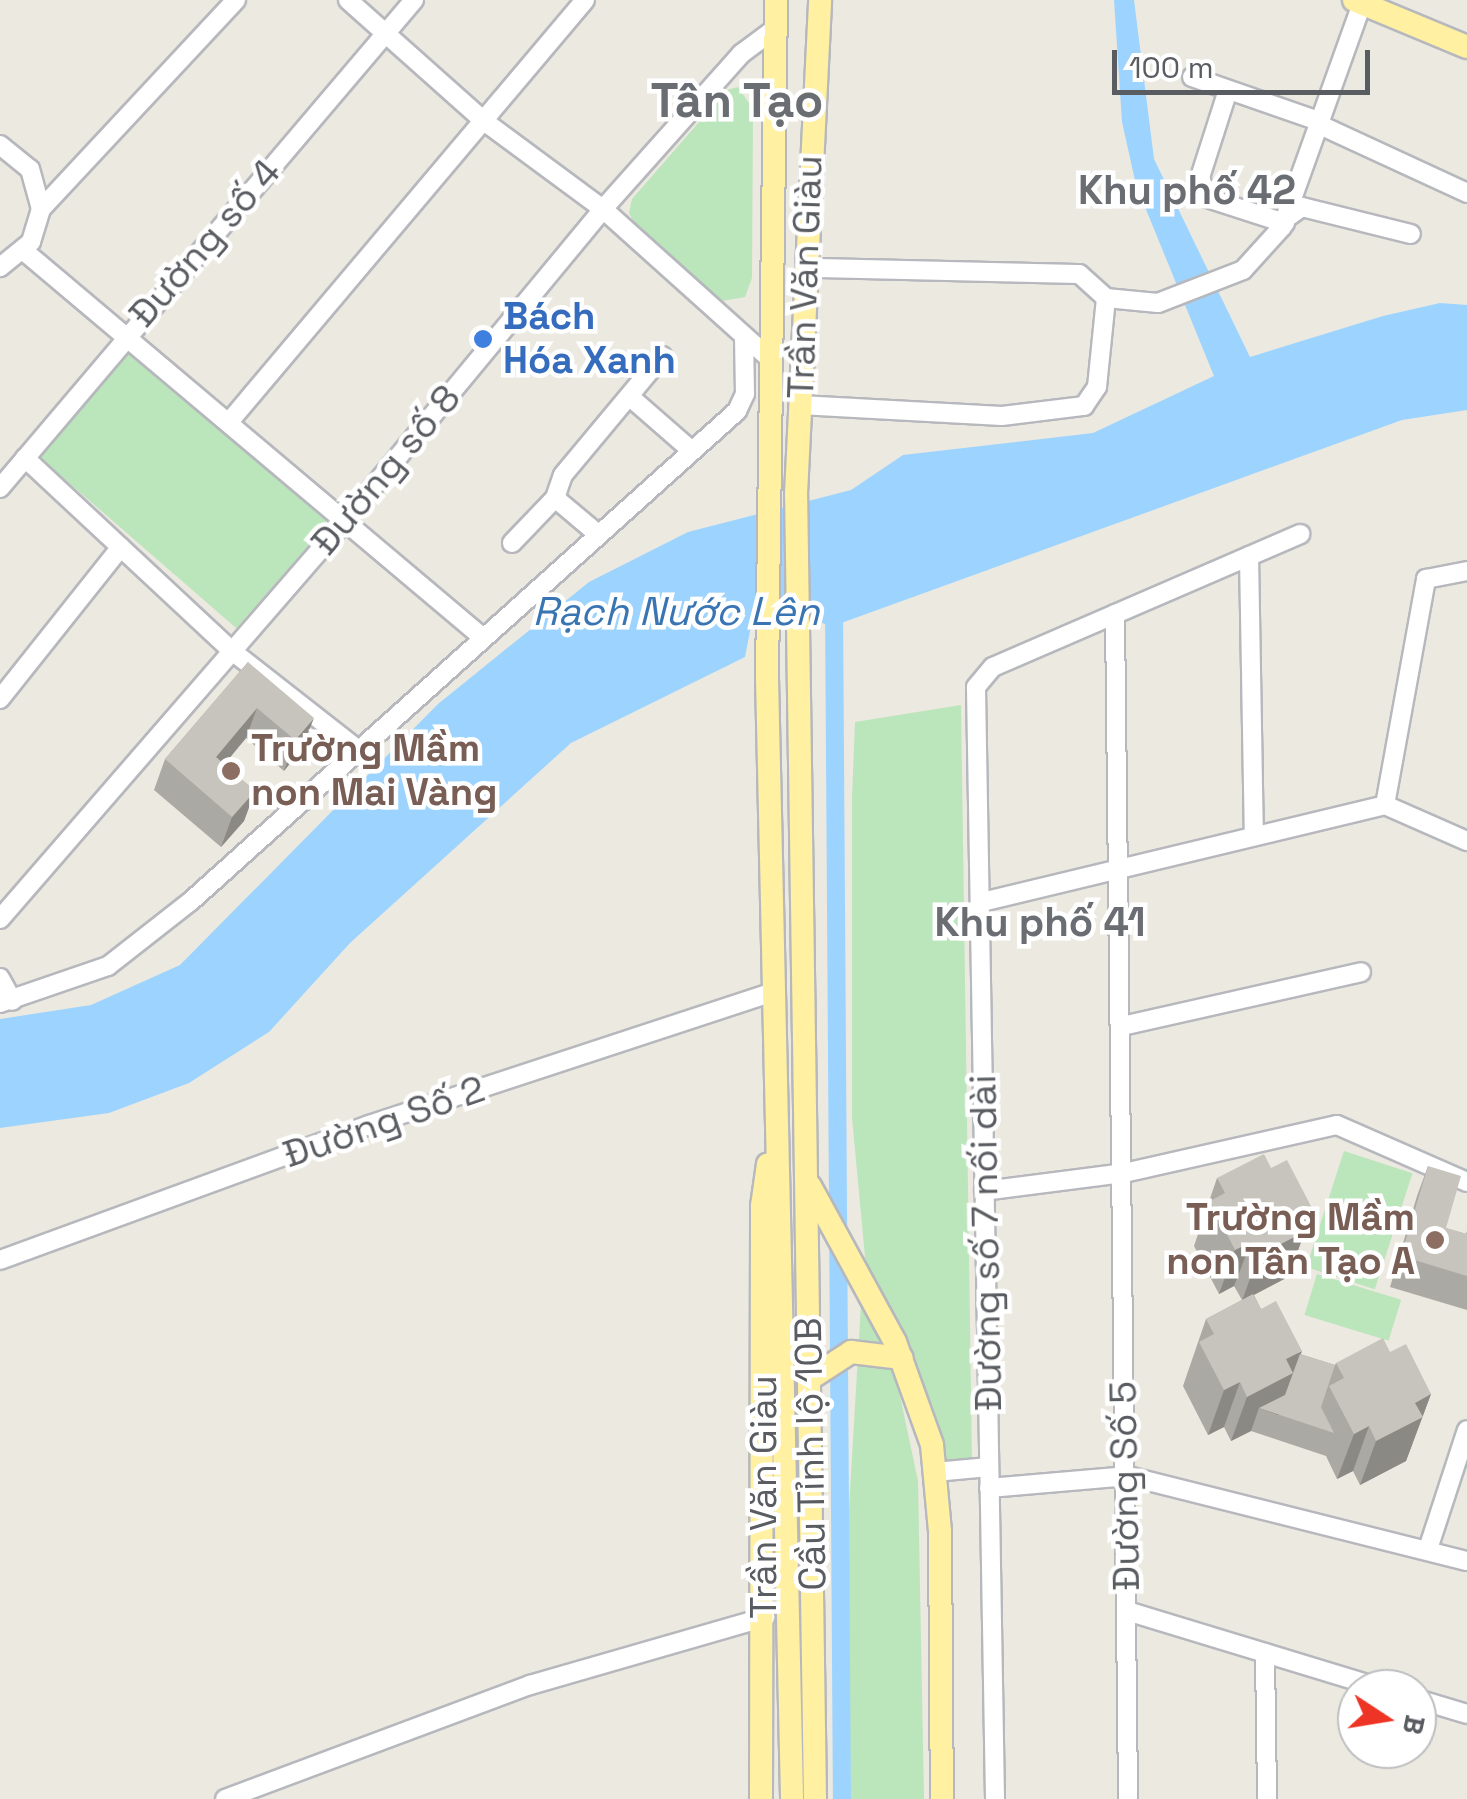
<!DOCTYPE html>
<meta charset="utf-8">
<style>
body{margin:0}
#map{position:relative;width:1467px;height:1799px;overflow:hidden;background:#ece9e0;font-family:"Space Grotesk",sans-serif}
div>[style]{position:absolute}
.green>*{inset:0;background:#bbe5bb;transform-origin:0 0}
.water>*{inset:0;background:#9dd4ff}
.canal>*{height:18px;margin:-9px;padding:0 9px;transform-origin:9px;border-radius:9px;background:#9dd4ff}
.roads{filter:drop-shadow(2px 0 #b6b8bd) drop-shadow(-2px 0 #b6b8bd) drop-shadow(0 2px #b6b8bd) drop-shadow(0 -2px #b6b8bd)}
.minor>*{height:18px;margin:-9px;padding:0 9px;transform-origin:9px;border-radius:9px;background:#fff}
.major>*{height:22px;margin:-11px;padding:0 11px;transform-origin:11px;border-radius:11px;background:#fff0a2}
.wall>*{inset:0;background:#aba9a3}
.shaded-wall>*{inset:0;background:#8b8984}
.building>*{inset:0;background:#c7c4bd}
.dots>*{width:28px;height:28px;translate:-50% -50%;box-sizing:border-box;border:5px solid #fff;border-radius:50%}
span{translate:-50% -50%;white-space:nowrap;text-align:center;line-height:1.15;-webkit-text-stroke:9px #fff;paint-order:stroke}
.street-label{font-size:38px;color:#595c61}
.shop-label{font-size:38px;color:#366cbe;font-weight:700}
.left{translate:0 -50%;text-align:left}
.education-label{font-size:38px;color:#785e54;font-weight:700}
.right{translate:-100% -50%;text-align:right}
.neighbourhood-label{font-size:40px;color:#6a6e73;font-weight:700}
.water-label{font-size:40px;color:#3974b3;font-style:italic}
.district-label{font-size:48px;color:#6a6e73;font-weight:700}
.north{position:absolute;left:1337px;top:1669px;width:100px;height:100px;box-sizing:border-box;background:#fff;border:2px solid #bdbec0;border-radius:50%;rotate:102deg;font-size:28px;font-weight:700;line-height:40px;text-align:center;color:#595c61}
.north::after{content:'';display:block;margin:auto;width:35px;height:45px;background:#ed3425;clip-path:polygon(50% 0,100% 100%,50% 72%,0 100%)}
.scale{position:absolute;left:1112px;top:50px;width:258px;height:45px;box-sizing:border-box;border:5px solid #595c61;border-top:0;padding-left:12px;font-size:30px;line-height:35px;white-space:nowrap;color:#595c61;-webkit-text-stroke:8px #fff;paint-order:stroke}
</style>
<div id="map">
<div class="green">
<div style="clip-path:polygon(738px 87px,753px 109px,752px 278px,745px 297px,722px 301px,637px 229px,629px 213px,632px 199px,727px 90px)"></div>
<div style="left:128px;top:346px;width:267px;height:142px;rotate:41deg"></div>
<div style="clip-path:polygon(961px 705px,972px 1464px,942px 1465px,926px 1398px,866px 1267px,852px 1118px,852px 798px,855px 722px)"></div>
<div style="left:1344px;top:1151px;width:72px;height:122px;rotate:18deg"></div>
<div style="left:1317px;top:1274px;width:88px;height:43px;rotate:17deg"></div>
<div style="clip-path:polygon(861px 1304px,877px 1322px,899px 1391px,918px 1481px,924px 1799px,850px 1799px,848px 1525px)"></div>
</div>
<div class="water">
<div style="clip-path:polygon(1114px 0,1134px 0,1154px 159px,1250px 357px,1383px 316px,1440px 303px,1467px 305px,1467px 410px,1402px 420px,833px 626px,755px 605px,745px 657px,571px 743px,350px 943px,269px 1032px,189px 1083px,109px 1113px,0 1128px,0 1019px,91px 1005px,180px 965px,438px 704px,589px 582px,688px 532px,851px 490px,903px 455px,1093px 433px,1214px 376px,1136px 185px,1122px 122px)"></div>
</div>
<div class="canal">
<div style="left:834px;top:605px;width:1194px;rotate:89.62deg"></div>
</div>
<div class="roads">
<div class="minor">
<div style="left:348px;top:0;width:182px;rotate:41.7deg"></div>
<div style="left:484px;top:121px;width:148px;rotate:36.5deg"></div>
<div style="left:603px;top:209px;width:226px;rotate:41.9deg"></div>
<div style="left:1192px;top:77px;width:137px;rotate:19.2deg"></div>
<div style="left:1228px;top:90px;width:91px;rotate:107.8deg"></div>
<div style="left:1200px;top:177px;width:22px;rotate:72deg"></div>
<div style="left:1207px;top:198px;width:82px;rotate:17.8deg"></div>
<div style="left:1320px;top:125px;width:162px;rotate:24.8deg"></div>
<div style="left:0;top:145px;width:38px;rotate:39deg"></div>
<div style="left:30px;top:169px;width:41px;rotate:74.6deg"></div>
<div style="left:41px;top:209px;width:34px;rotate:107deg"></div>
<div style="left:31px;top:242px;width:40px;rotate:141deg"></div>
<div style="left:41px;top:209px;width:286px;rotate:-47deg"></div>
<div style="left:1288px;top:217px;width:17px;rotate:-36deg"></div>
<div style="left:1302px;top:207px;width:112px;rotate:13.9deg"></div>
<div style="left:24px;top:251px;width:598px;rotate:40.11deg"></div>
<div style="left:1106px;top:298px;width:52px;rotate:5.5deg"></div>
<div style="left:1158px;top:303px;width:91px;rotate:-21.2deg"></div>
<div style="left:1243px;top:270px;width:58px;rotate:-47.8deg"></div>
<div style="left:1282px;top:227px;width:238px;rotate:-70.3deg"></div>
<div style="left:630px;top:397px;width:82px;rotate:41.1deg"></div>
<div style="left:800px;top:405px;width:202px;rotate:3.1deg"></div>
<div style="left:1002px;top:416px;width:83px;rotate:-7deg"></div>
<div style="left:1084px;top:406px;width:23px;rotate:-56deg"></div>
<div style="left:1097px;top:387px;width:89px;rotate:-84.2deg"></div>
<div style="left:1106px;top:298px;width:36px;rotate:-138deg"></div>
<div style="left:1079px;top:274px;width:273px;rotate:-178.7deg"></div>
<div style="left:229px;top:422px;width:552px;rotate:-49.85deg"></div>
<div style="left:25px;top:458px;width:283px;rotate:43deg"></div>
<div style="left:232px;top:651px;width:159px;rotate:38.1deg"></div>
<div style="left:0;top:488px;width:640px;rotate:-49.69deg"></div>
<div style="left:599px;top:535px;width:57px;rotate:-139.9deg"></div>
<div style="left:555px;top:498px;width:24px;rotate:-71deg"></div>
<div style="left:563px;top:475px;width:155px;rotate:-50.2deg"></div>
<div style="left:512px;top:543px;width:62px;rotate:-46.3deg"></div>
<div style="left:1249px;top:556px;width:280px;rotate:89deg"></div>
<div style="left:1115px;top:614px;width:1185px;rotate:89.37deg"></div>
<div style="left:0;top:699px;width:194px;rotate:-51.5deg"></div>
<div style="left:1385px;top:805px;width:230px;rotate:-79.7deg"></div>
<div style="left:1426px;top:579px;width:42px;rotate:-11deg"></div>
<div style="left:982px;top:902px;width:415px;rotate:-13.5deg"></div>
<div style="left:1385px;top:805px;width:90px;rotate:23.7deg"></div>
<div style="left:0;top:919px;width:527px;rotate:-49.08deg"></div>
<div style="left:345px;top:521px;width:405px;rotate:-50.4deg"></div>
<div style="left:603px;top:209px;width:208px;rotate:-48.3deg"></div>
<div style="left:741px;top:54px;width:44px;rotate:-36.6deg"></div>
<div style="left:0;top:978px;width:26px;rotate:61deg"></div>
<div style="left:0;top:1003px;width:114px;rotate:-18.9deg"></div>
<div style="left:108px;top:966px;width:105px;rotate:-38.1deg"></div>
<div style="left:191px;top:901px;width:734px;rotate:-41.91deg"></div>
<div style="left:737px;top:411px;width:19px;rotate:-65deg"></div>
<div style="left:745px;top:394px;width:58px;rotate:-91deg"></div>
<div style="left:1122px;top:1026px;width:245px;rotate:-12.7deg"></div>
<div style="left:984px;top:1191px;width:141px;rotate:-7.3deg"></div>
<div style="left:1124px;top:1173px;width:218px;rotate:-12.7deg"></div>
<div style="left:1337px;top:1125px;width:142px;rotate:23.7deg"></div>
<div style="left:0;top:1260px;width:393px;rotate:-20.1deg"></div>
<div style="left:369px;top:1125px;width:423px;rotate:-18.2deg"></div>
<div style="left:935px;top:1472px;width:54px;rotate:-5.3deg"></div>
<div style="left:989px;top:1488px;width:140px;rotate:-4.9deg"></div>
<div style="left:1128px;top:1476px;width:349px;rotate:14.1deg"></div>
<div style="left:1428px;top:1549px;width:125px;rotate:-71.9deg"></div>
<div style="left:1127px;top:1611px;width:269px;rotate:16.9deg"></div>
<div style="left:1265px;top:1653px;width:146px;rotate:89.2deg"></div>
<div style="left:1417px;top:1699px;width:52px;rotate:16.7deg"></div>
<div style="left:225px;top:1799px;width:326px;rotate:-20.5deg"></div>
<div style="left:530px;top:1685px;width:245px;rotate:-16.1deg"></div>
<div style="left:995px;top:1799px;width:1112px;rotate:-90.98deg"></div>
<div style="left:976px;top:687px;width:26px;rotate:-50deg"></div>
<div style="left:993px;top:667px;width:335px;rotate:-23.4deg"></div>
</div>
<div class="major">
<div style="left:776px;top:0;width:678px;rotate:90.76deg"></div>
<div style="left:767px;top:678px;width:1121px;rotate:88.72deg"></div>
<div style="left:1354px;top:0;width:122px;rotate:22.6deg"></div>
<div style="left:810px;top:1186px;width:178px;rotate:61.4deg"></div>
<div style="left:895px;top:1342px;width:109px;rotate:70.2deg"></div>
<div style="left:932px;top:1445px;width:87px;rotate:84.7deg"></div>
<div style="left:940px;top:1532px;width:267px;rotate:89.6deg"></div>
<div style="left:811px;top:1378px;width:48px;rotate:-33deg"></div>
<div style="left:851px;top:1352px;width:51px;rotate:6.7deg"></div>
<div style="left:761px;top:1799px;width:593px;rotate:-89.9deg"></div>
<div style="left:762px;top:1206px;width:42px;rotate:-81.9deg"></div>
<div style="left:815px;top:1799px;width:1305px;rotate:-90.83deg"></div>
<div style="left:796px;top:494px;width:495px;rotate:-87.2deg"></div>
</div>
</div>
<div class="wall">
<div style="clip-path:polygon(248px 662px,302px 748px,284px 771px,246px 738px,224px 764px,255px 791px,244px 821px,221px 847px,154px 790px,165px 759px)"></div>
<div style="clip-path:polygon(1428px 1166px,1446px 1228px,1466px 1234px,1467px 1231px,1467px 1310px,1390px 1287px,1417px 1196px)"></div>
<div style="clip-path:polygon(1271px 1168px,1313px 1210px,1288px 1277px,1254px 1295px,1261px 1309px,1300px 1354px,1335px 1365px,1336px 1363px,1390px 1352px,1431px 1394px,1406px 1461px,1360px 1485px,1353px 1471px,1337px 1479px,1326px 1456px,1251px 1431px,1231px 1441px,1224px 1427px,1208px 1435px,1183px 1386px,1206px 1319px,1242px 1300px,1234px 1286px,1219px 1294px,1194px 1246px,1217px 1178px)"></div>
</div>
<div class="shaded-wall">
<div style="clip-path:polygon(257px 708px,246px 738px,205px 788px,216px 757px)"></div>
<div style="clip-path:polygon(314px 718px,302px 748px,284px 771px,295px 740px)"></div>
<div style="clip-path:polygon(255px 791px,244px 821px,221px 847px,232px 817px)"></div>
<div style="clip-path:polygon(1313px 1210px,1288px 1277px,1242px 1301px,1258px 1256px,1297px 1218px)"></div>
<div style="clip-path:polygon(1251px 1242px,1234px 1286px,1219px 1294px,1235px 1250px)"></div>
<div style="clip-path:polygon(1302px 1351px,1278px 1415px,1259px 1408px,1251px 1431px,1231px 1441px,1247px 1397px,1286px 1359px)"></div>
<div style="clip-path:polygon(1240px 1382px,1224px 1427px,1208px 1435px,1224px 1390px)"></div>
<div style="clip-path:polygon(1431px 1394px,1406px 1461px,1360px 1485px,1376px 1441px,1415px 1403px)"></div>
<div style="clip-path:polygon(1369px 1426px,1353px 1471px,1337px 1479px,1354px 1434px)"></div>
</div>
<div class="building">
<div style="clip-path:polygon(248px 662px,314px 718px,295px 740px,257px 708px,216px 757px,255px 791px,232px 817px,165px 759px)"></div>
<div style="clip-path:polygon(1264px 1154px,1271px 1168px,1287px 1160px,1313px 1210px,1297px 1218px,1304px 1232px,1258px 1256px,1251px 1242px,1235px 1250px,1210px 1201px,1225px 1193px,1217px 1178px)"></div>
<div style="clip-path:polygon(1428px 1166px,1461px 1176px,1446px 1228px,1467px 1234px,1467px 1276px,1401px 1256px)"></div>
<div style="clip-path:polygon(1253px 1294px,1261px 1309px,1276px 1301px,1302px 1351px,1286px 1359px,1293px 1373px,1247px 1397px,1240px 1382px,1224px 1390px,1199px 1342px,1214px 1334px,1206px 1319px)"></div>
<div style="clip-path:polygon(1383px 1338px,1390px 1352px,1406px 1344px,1431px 1394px,1415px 1403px,1423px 1417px,1376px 1441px,1369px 1426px,1354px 1434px,1329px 1386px,1344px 1378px,1336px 1363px)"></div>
<div style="clip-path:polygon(1300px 1354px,1335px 1365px,1321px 1407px,1334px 1433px,1259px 1408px,1285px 1395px)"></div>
</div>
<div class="dots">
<div style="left:483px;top:339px;background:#3f7fe0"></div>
<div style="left:231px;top:771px;background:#8d6e63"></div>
<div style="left:1435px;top:1240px;background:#8d6e63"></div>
</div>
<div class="street-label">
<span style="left:205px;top:243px;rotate:-49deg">Đường số 4</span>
<span style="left:805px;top:277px;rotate:-88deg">Trần Văn Giàu</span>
<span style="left:386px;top:470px;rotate:-50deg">Đường số 8</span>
<span style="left:384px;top:1122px;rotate:-19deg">Đường Số 2</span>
<span style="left:986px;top:1243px;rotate:-91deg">Đường số 7 nối dài</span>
<span style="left:811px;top:1454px;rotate:-91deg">Cầu Tỉnh lộ 10B</span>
<span style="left:1125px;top:1486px;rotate:-91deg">Đường Số 5</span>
<span style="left:764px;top:1497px;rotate:-90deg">Trần Văn Giàu</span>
</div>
<div class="shop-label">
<span class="left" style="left:503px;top:339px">Bách<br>Hóa Xanh</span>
</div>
<div class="education-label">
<span class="left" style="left:251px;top:771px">Trường Mầm<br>non Mai Vàng</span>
<span class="right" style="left:1415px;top:1240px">Trường Mầm<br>non Tân Tạo A</span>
</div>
<div class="neighbourhood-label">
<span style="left:1187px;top:191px">Khu phố 42</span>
<span style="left:1040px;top:923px">Khu phố 41</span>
</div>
<div class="water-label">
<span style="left:676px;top:612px">Rạch Nước Lên</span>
</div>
<div class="district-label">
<span style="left:737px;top:101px">Tân Tạo</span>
</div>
<div class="north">B</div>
<div class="scale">100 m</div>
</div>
